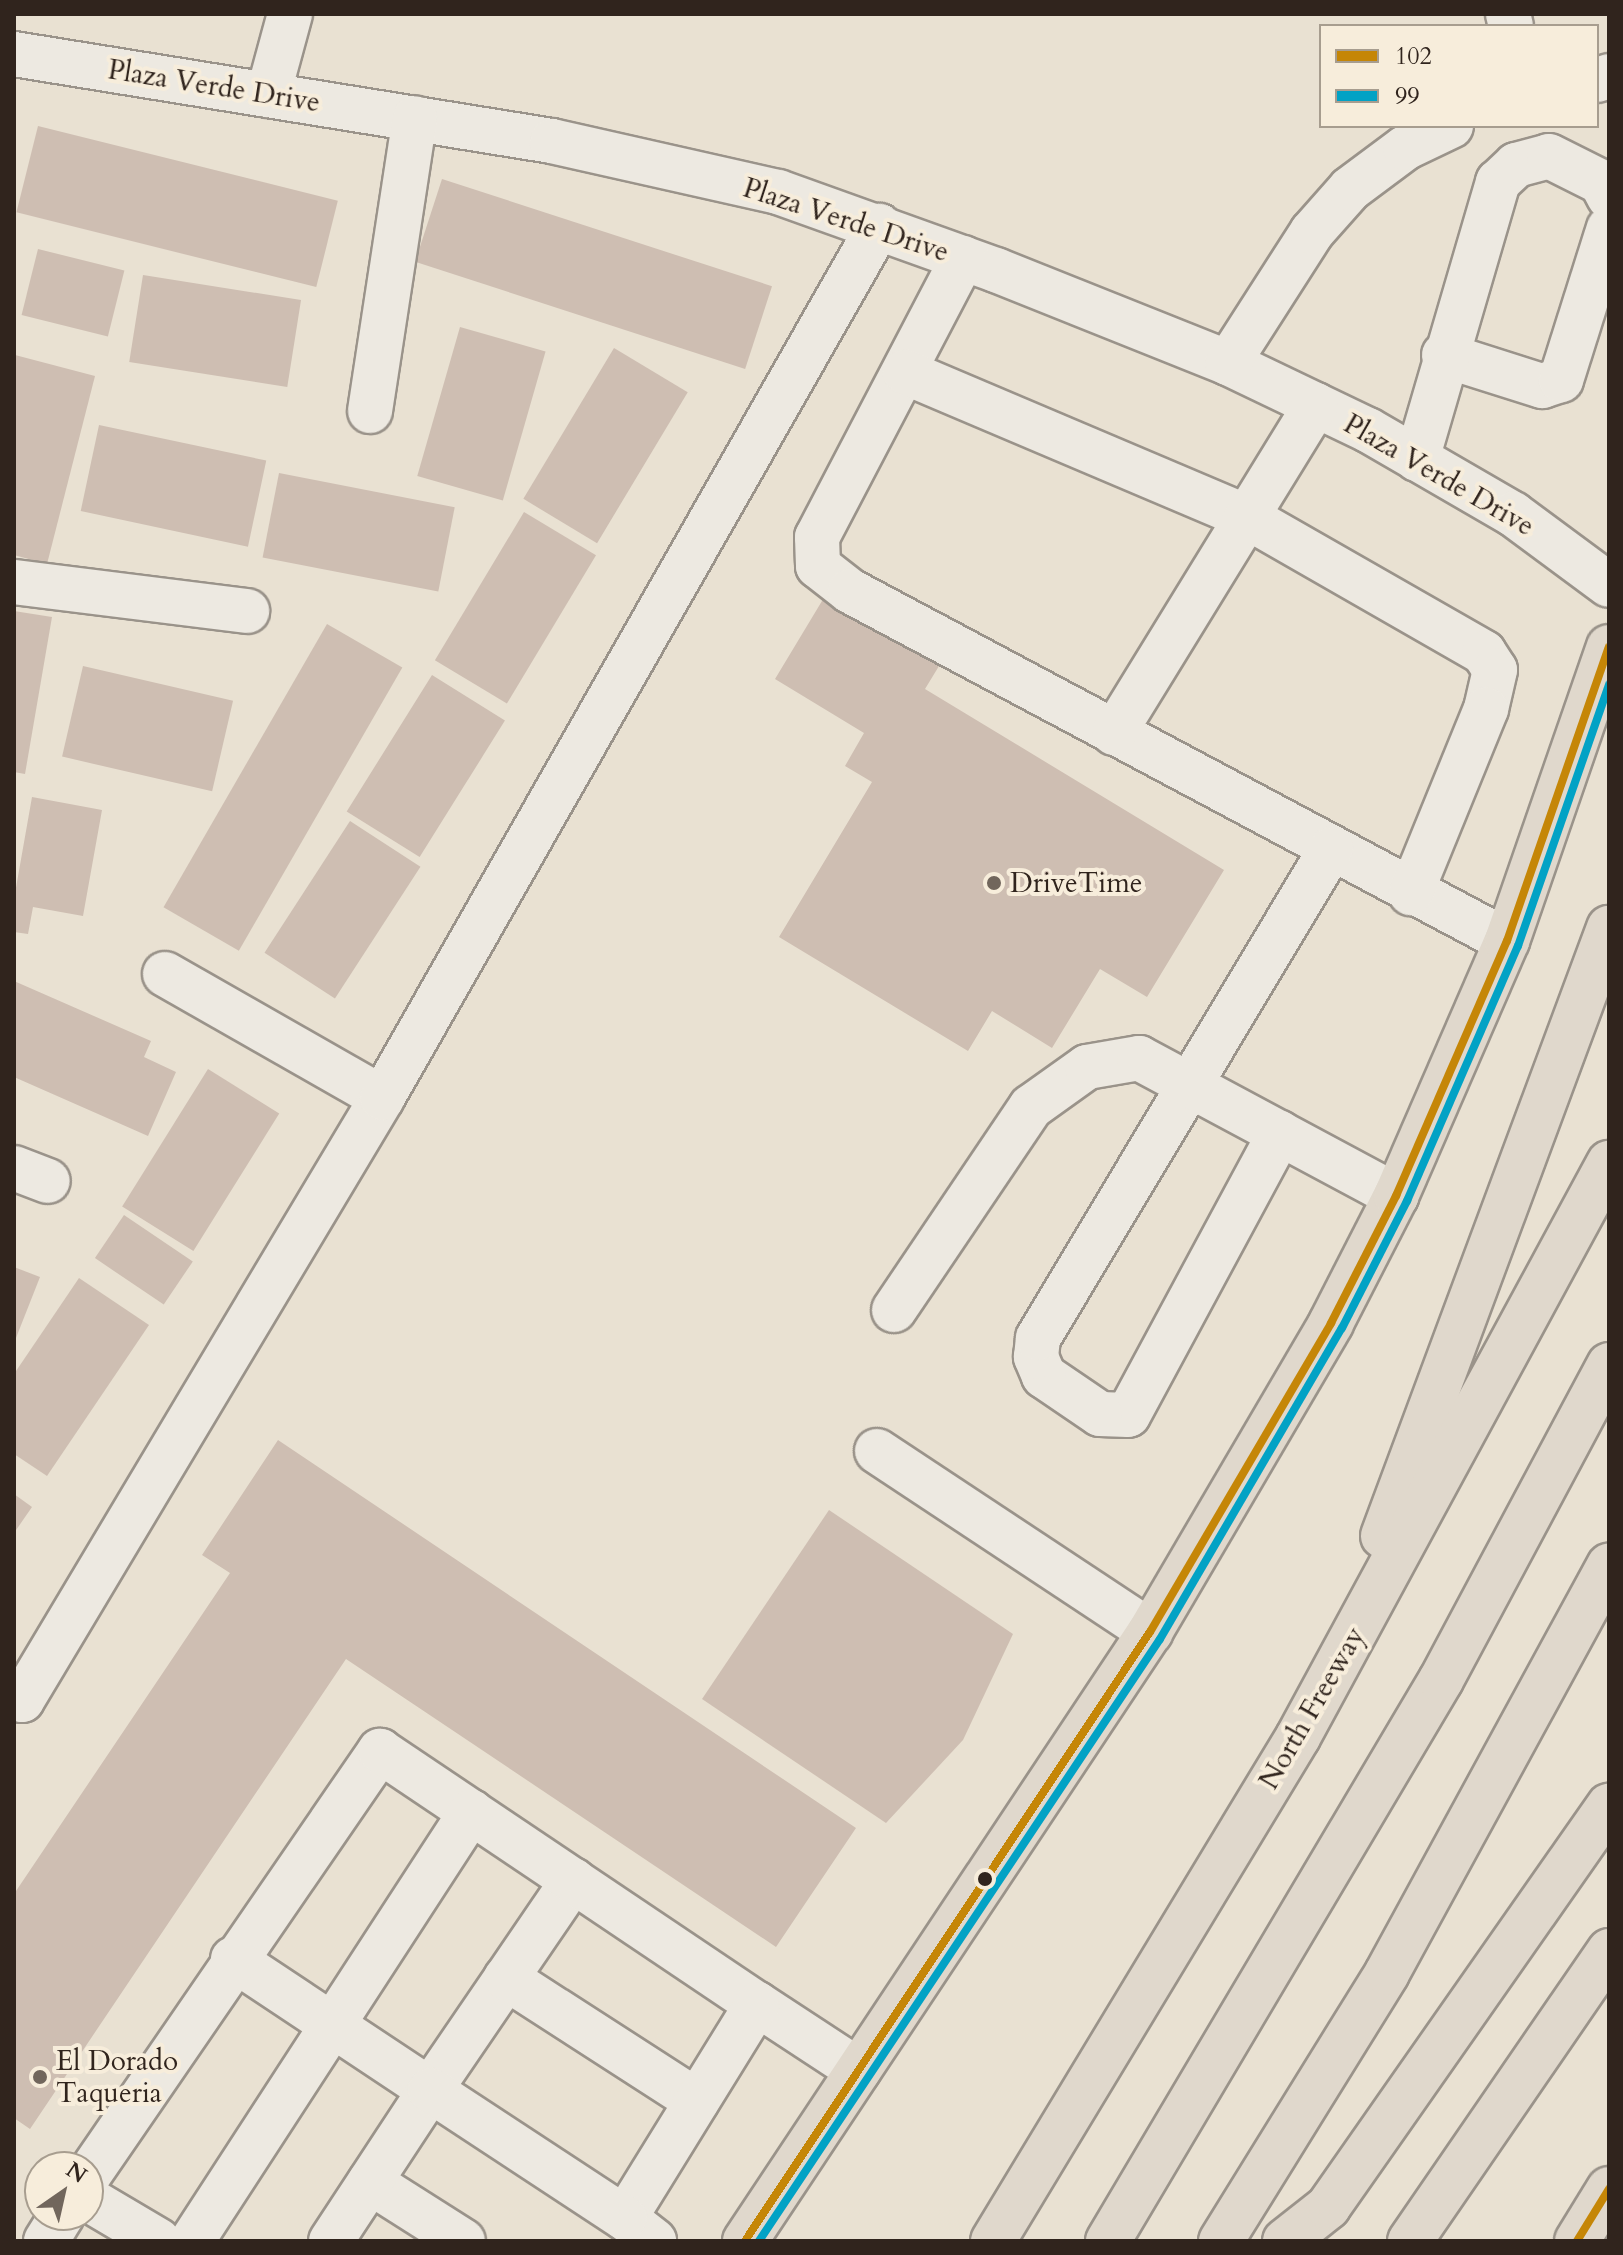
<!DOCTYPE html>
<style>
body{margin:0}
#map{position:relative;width:1623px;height:2255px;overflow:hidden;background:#e9e1d2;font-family:Cardo,serif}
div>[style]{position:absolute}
.building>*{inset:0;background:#cebeb2;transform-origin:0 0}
.roads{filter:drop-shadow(2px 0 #9a938a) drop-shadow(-2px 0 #9a938a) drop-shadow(0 2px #9a938a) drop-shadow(0 -2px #9a938a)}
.minor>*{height:44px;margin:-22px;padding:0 22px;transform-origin:22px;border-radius:22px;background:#ede9e1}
.major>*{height:44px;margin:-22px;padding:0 22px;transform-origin:22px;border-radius:22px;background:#e0d8cc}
.highway>*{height:44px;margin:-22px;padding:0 22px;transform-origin:22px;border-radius:22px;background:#e0d8cc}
.bus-1>*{height:8px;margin:-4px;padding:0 4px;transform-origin:4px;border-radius:4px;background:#c58607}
.bus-2>*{height:8px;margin:-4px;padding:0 4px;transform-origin:4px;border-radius:4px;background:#02a2c5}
.dots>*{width:22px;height:22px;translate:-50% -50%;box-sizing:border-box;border:4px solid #f7eddb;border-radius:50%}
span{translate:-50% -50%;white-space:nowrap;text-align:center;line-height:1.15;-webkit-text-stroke:8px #f7eddb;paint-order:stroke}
.street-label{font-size:28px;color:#30241d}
.poi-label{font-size:28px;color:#30241d}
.left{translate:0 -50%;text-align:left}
.frame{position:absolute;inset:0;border:16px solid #30241d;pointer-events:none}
.legend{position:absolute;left:1319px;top:24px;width:280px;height:104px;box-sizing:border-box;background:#f7eddb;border:2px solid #a79d8f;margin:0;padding:10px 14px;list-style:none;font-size:24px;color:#30241d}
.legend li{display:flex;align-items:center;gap:16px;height:40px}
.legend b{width:40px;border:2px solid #a79d8f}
.north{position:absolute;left:24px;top:2151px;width:80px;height:80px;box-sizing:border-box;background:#f7eddb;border:2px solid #a79d8f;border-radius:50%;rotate:34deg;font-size:22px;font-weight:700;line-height:32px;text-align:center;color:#30241d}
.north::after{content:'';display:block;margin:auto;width:28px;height:36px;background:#71665c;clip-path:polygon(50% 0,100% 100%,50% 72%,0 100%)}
</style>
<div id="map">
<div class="building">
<div style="left:38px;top:126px;width:309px;height:89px;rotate:14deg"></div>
<div style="left:442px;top:179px;width:347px;height:87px;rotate:18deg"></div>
<div style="left:38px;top:249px;width:89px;height:68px;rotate:14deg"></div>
<div style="left:143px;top:275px;width:160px;height:88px;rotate:9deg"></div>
<div style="left:460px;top:327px;width:89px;height:155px;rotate:16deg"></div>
<div style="left:614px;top:348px;width:86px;height:176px;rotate:31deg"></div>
<div style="clip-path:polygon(15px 355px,95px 376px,47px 564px,14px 555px)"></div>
<div style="left:99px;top:425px;width:171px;height:88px;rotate:12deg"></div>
<div style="left:279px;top:473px;width:179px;height:86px;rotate:11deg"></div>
<div style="left:524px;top:512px;width:84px;height:173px;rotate:31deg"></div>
<div style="clip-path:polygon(825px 596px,939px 666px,925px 689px,1224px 870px,1147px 997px,1100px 969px,1052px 1048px,992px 1011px,968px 1051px,779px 937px,872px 782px,845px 766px,864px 733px,775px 679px)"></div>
<div style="clip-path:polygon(14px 611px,52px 617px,25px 774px,14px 772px)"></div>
<div style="left:327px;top:624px;width:87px;height:327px;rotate:30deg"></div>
<div style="left:83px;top:666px;width:154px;height:93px;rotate:13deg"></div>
<div style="left:432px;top:675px;width:86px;height:161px;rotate:32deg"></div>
<div style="clip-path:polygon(32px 797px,102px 810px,83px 916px,33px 907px,28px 934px,14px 932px,14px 899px)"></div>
<div style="left:350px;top:821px;width:84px;height:157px;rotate:33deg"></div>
<div style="clip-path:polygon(14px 981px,151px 1041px,144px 1057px,176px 1072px,148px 1136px,14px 1077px)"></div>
<div style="left:208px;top:1069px;width:84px;height:162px;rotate:32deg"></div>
<div style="left:124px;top:1215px;width:83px;height:52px;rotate:34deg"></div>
<div style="clip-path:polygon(14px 1267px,40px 1277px,14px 1343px)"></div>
<div style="clip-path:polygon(79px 1278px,149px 1325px,47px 1476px,14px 1454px,14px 1374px)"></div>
<div style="clip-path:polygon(278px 1440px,856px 1828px,776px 1947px,346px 1659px,30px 2129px,14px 2118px,14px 1894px,230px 1573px,202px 1555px)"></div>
<div style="clip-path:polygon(14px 1494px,32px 1507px,14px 1533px)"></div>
<div style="clip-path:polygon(829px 1510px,1013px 1634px,963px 1740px,886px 1823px,702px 1699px)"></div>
</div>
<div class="roads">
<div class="minor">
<div style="left:1508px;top:14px;width:12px;rotate:76deg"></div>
<div style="left:14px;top:54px;width:545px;rotate:9.19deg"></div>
<div style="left:552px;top:141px;width:232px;rotate:12.7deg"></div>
<div style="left:778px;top:192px;width:232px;rotate:19.7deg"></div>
<div style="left:996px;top:270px;width:250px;rotate:21.8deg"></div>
<div style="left:1228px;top:363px;width:155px;rotate:25.6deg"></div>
<div style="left:1368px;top:430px;width:168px;rotate:30.1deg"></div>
<div style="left:1513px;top:514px;width:119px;rotate:36.5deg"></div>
<div style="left:1597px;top:80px;width:13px;rotate:-18deg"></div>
<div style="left:268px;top:95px;width:84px;rotate:-74.8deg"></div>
<div style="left:963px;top:258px;width:315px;rotate:117.6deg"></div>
<div style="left:817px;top:537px;width:29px;rotate:88deg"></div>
<div style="left:818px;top:566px;width:41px;rotate:38deg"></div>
<div style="left:850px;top:591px;width:744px;rotate:28.05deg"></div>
<div style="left:1444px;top:355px;width:103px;rotate:17.6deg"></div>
<div style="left:1542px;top:386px;width:20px;rotate:-18deg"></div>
<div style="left:1561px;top:380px;width:159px;rotate:-72.5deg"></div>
<div style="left:1228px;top:363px;width:156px;rotate:-57.3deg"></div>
<div style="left:1312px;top:232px;width:57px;rotate:-48.5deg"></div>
<div style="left:1350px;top:189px;width:69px;rotate:-36.7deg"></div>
<div style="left:1405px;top:148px;width:51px;rotate:-25.6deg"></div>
<div style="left:905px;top:372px;width:371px;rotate:23deg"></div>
<div style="left:1247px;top:517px;width:273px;rotate:29.8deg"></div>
<div style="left:1484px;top:653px;width:20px;rotate:57deg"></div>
<div style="left:1495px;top:670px;width:40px;rotate:103deg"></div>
<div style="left:1486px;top:709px;width:199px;rotate:112.2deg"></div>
<div style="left:370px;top:411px;width:296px;rotate:-81.3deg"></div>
<div style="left:1417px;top:459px;width:289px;rotate:-73.7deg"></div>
<div style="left:1498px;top:182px;width:25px;rotate:-43deg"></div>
<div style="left:1516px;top:165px;width:34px;rotate:-15deg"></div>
<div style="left:1549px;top:156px;width:58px;rotate:26.6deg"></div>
<div style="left:1601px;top:182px;width:17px;rotate:62deg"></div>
<div style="left:14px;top:582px;width:235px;rotate:7.1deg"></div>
<div style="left:1114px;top:733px;width:385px;rotate:-58.4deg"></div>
<div style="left:165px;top:974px;width:250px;rotate:29.7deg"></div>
<div style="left:1280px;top:1133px;width:320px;rotate:118.3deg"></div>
<div style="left:1128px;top:1415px;width:28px;rotate:-178deg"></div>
<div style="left:1100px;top:1414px;width:68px;rotate:-145.8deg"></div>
<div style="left:1044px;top:1376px;width:21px;rotate:-113deg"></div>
<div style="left:1036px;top:1357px;width:19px;rotate:-84deg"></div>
<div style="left:1038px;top:1338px;width:570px;rotate:-59.07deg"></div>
<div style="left:14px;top:1168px;width:36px;rotate:21deg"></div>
<div style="left:894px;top:1310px;width:245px;rotate:-56deg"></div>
<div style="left:1031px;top:1107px;width:69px;rotate:-35.5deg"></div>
<div style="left:1087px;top:1067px;width:53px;rotate:-9.8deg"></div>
<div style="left:1139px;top:1058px;width:292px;rotate:28.2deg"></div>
<div style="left:877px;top:1451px;width:328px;rotate:33.5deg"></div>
<div style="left:14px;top:1694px;width:10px;rotate:37deg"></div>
<div style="left:22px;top:1700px;width:701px;rotate:-59.12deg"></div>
<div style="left:382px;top:1098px;width:1004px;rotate:-60.32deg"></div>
<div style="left:233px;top:1959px;width:237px;rotate:33.6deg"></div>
<div style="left:430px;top:2090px;width:254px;rotate:-55.7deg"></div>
<div style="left:506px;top:1978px;width:227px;rotate:32.8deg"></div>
<div style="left:757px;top:2004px;width:121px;rotate:33.2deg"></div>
<div style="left:88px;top:2176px;width:516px;rotate:-55.51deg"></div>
<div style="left:380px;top:1751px;width:454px;rotate:33.9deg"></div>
<div style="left:757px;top:2004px;width:251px;rotate:121.7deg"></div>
<div style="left:625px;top:2218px;width:37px;rotate:38deg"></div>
<div style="left:370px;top:2182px;width:110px;rotate:32.4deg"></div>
<div style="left:88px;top:2199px;width:82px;rotate:30.6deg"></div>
<div style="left:46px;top:2241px;width:31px;rotate:-58deg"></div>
<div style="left:192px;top:2241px;width:512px;rotate:-56.96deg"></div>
<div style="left:331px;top:2241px;width:181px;rotate:-56.7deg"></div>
<div style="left:430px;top:2090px;width:233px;rotate:33.3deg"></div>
</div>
<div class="major">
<div style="left:745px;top:2241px;width:731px;rotate:-56.38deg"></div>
<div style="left:1150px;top:1632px;width:358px;rotate:-59.6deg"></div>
<div style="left:1331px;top:1323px;width:143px;rotate:-62.9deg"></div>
<div style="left:1396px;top:1196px;width:278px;rotate:-66.5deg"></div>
<div style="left:1507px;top:941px;width:311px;rotate:-70.9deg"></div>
<div style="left:1577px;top:2241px;width:61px;rotate:-58.4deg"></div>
</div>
<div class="highway">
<div style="left:1383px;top:1536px;width:649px;rotate:-69.61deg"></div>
<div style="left:993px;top:2241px;width:589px;rotate:-58.82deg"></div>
<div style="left:1298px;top:1737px;width:653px;rotate:-61.55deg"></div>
<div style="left:1108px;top:2241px;width:652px;rotate:-59.31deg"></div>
<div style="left:1441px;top:1680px;width:357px;rotate:-61.9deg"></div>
<div style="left:1221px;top:2241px;width:315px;rotate:-58.2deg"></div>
<div style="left:1387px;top:1973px;width:464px;rotate:-61.4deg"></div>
<div style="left:1285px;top:2241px;width:55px;rotate:-38.3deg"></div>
<div style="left:1328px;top:2207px;width:490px;rotate:-55deg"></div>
<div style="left:1410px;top:2241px;width:352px;rotate:-55.5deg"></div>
</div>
</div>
<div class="bus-1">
<div style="left:745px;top:2241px;width:731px;rotate:-56.38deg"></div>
<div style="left:1150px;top:1632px;width:358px;rotate:-59.6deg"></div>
<div style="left:1331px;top:1323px;width:143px;rotate:-62.9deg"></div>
<div style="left:1396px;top:1196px;width:278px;rotate:-66.5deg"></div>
<div style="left:1507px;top:941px;width:311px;rotate:-70.9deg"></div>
<div style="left:1577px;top:2241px;width:61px;rotate:-58.4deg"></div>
</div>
<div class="bus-2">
<div style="left:759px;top:2241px;width:723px;rotate:-56.33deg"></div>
<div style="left:1160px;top:1639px;width:360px;rotate:-59.7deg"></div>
<div style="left:1342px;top:1328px;width:143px;rotate:-62.9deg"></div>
<div style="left:1407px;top:1201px;width:278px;rotate:-66.5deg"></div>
<div style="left:1518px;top:946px;width:277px;rotate:-70.8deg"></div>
</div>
<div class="dots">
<div style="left:994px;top:883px;background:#71665c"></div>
<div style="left:985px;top:1879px;background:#30241d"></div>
<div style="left:40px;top:2077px;background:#71665c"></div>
</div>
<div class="street-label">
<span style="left:214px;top:86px;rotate:9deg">Plaza Verde Drive</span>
<span style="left:846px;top:220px;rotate:18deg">Plaza Verde Drive</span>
<span style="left:1439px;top:475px;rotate:30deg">Plaza Verde Drive</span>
<span style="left:1312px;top:1708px;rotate:-60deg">North Freeway</span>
</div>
<div class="poi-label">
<span class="left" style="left:1010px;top:883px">DriveTime</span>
<span class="left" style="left:56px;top:2077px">El Dorado<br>Taqueria</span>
</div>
<div class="frame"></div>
<ul class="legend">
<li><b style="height:10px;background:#c58607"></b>102</li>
<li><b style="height:10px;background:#02a2c5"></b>99</li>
</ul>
<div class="north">N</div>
</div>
